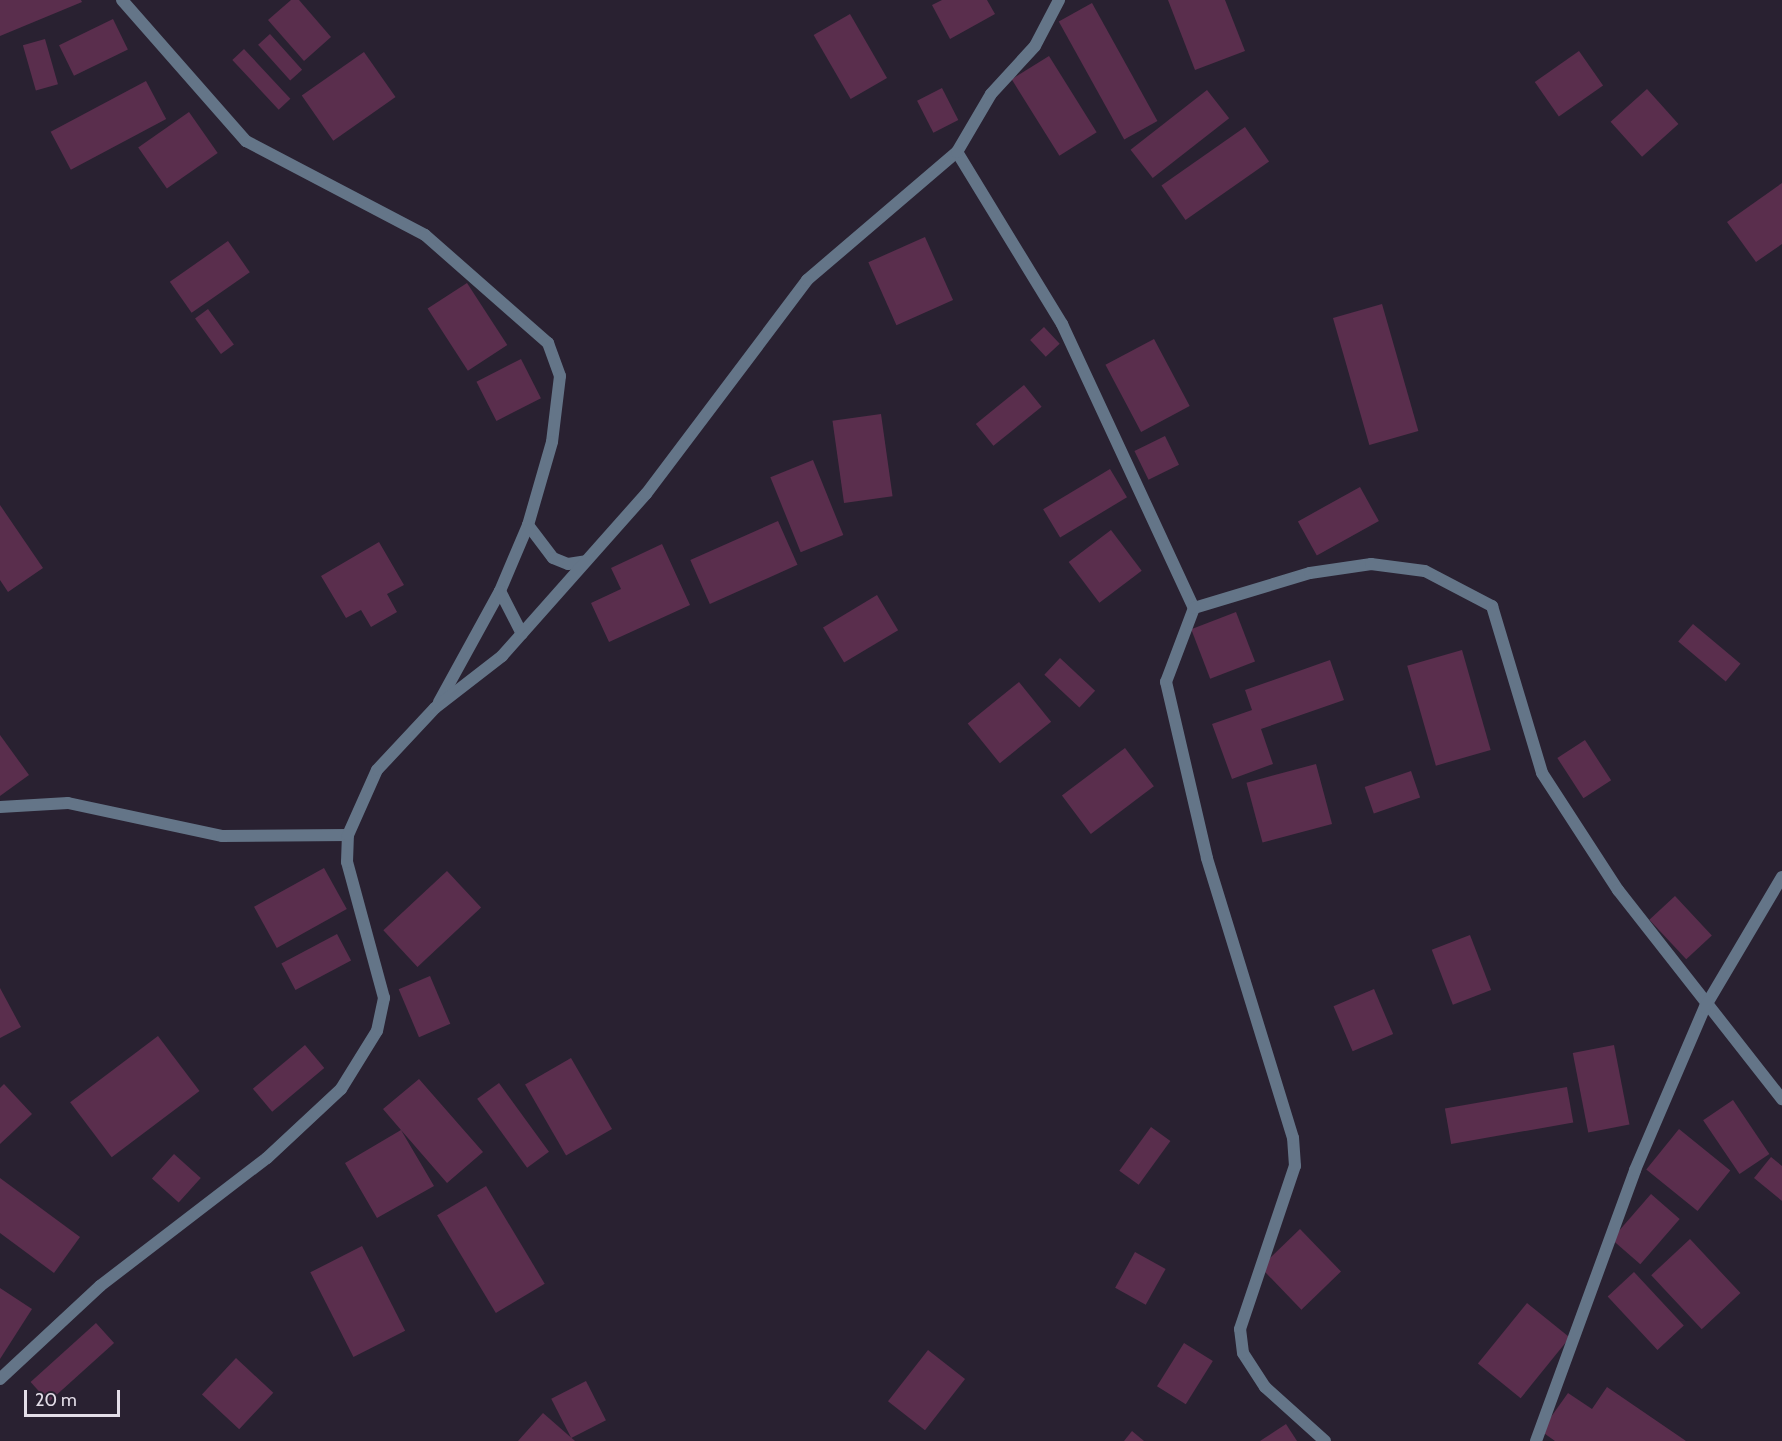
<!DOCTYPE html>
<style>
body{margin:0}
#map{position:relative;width:1782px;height:1441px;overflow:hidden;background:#292131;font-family:Cabin,sans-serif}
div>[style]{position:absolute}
.building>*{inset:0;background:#5a2e4d;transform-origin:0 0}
.minor>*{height:12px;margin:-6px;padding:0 6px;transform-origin:6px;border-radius:6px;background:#647588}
span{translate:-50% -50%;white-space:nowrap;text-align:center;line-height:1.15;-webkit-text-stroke:5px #292131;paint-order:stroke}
.scale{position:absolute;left:24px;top:1390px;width:96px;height:27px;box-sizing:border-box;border:3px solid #e3dee8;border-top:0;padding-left:8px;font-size:18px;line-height:21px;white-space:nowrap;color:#e3dee8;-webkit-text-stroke:4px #292131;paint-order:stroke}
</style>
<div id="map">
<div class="building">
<div style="clip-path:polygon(0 0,81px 0,82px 2px,0 36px)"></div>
<div style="clip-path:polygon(291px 0,299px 0,331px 37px,304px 61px,268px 20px)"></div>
<div style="clip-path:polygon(942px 0,987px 0,995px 14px,950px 39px,932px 5px)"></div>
<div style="clip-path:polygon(1168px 0,1225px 0,1245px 51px,1195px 70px)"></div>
<div style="left:1092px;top:3px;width:135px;height:38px;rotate:61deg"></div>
<div style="left:850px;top:14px;width:74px;height:42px;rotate:60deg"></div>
<div style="left:113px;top:19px;width:34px;height:60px;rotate:64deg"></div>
<div style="left:270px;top:34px;width:48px;height:16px;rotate:48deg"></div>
<div style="left:45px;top:39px;width:47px;height:23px;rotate:74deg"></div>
<div style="left:244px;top:49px;width:68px;height:16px;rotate:47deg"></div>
<div style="left:1579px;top:51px;width:42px;height:54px;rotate:55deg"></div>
<div style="left:364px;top:52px;width:55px;height:76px;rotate:55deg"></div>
<div style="left:1049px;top:56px;width:90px;height:44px;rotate:58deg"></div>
<div style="left:146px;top:81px;width:43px;height:108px;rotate:62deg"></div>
<div style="left:942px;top:88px;width:36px;height:28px;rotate:63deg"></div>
<div style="left:1647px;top:89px;width:47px;height:49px;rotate:48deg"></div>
<div style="left:1207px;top:90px;width:36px;height:97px;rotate:52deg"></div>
<div style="left:189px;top:112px;width:50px;height:62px;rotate:55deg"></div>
<div style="left:1245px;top:127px;width:42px;height:102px;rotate:55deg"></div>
<div style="clip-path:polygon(1782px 183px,1782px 244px,1756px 262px,1727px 222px)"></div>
<div style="left:925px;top:237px;width:69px;height:62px;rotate:66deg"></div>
<div style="left:228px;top:241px;width:38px;height:71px;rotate:55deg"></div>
<div style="left:467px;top:283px;width:74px;height:47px;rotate:57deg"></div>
<div style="left:1382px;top:304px;width:132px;height:51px;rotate:74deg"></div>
<div style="left:208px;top:309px;width:44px;height:16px;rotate:54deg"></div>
<div style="left:1044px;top:327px;width:23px;height:19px;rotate:47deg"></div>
<div style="left:1154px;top:339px;width:76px;height:55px;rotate:62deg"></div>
<div style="left:521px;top:359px;width:44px;height:50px;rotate:63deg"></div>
<div style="left:1024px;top:385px;width:28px;height:62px;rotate:51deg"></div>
<div style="left:881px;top:414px;width:83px;height:49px;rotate:82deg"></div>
<div style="left:1165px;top:436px;width:32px;height:34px;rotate:64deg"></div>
<div style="left:813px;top:460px;width:81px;height:46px;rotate:68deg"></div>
<div style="left:1110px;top:469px;width:33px;height:78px;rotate:59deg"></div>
<div style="left:1360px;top:487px;width:39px;height:71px;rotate:61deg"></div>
<div style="clip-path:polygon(0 505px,43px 568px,8px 592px,0 580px)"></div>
<div style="left:778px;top:521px;width:48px;height:96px;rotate:66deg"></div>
<div style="left:1111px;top:530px;width:51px;height:53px;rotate:53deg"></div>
<div style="clip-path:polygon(379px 542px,404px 585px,387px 594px,397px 612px,371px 627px,361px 610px,346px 618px,321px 576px)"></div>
<div style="clip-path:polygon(662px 544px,690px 605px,609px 642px,591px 603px,621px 589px,611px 568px)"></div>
<div style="left:877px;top:595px;width:41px;height:63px;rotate:59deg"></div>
<div style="left:1236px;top:612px;width:53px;height:48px;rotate:69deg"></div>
<div style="left:1693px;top:624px;width:62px;height:23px;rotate:40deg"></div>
<div style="left:1462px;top:650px;width:104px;height:57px;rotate:74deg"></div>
<div style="left:1060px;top:658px;width:48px;height:23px;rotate:43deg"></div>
<div style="clip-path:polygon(1330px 660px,1344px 700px,1261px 729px,1273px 764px,1232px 779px,1212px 724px,1252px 710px,1245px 690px)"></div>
<div style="left:1019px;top:682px;width:51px;height:66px;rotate:51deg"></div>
<div style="clip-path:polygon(0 735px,29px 775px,0 796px)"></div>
<div style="left:1585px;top:740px;width:48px;height:33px;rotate:57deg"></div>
<div style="left:1125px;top:748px;width:48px;height:79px;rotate:53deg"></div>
<div style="left:1316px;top:764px;width:62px;height:72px;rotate:75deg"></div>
<div style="left:1411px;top:771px;width:28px;height:49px;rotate:71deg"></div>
<div style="left:324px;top:868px;width:47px;height:80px;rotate:61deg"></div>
<div style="left:447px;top:871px;width:50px;height:87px;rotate:47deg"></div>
<div style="left:1675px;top:896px;width:54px;height:35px;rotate:47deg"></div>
<div style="left:337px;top:934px;width:30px;height:63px;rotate:62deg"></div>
<div style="left:1470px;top:935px;width:59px;height:41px;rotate:69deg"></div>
<div style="left:430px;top:976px;width:52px;height:34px;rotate:67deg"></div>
<div style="clip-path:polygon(0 988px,21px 1027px,0 1038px)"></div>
<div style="left:1374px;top:989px;width:49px;height:44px;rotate:67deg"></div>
<div style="left:158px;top:1036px;width:69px;height:110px;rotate:53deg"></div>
<div style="left:305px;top:1045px;width:30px;height:68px;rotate:50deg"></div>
<div style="left:1614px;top:1045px;width:81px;height:42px;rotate:79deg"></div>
<div style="left:571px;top:1058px;width:82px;height:53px;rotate:60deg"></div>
<div style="clip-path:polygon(419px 1079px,483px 1152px,447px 1183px,401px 1130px,434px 1186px,377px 1218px,345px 1163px,401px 1130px,383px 1109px)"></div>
<div style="left:499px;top:1083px;width:85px;height:27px;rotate:54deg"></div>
<div style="clip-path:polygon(4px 1084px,32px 1114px,0 1144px,0 1088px)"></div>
<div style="left:1567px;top:1087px;width:36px;height:124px;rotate:80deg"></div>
<div style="left:1733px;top:1100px;width:65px;height:36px;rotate:56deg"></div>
<div style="left:1151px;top:1127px;width:24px;height:54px;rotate:36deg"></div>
<div style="left:1679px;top:1129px;width:66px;height:52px;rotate:39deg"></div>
<div style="left:174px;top:1154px;width:36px;height:33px;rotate:42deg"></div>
<div style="clip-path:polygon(1771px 1157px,1782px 1166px,1782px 1201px,1754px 1178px)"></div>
<div style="clip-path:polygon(0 1178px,80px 1237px,54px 1273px,0 1233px)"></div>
<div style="left:486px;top:1186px;width:114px;height:57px;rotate:59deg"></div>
<div style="left:1651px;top:1194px;width:38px;height:60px;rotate:41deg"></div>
<div style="left:1300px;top:1229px;width:59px;height:55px;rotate:46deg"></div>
<div style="left:1690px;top:1239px;width:74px;height:53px;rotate:47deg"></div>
<div style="left:362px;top:1246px;width:95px;height:58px;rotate:63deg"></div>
<div style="left:1135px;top:1252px;width:35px;height:41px;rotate:29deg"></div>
<div style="left:1634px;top:1272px;width:73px;height:36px;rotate:47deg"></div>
<div style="clip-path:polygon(0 1288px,32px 1309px,0 1359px)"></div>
<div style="left:1527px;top:1303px;width:55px;height:78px;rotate:39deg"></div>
<div style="left:96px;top:1323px;width:27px;height:88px;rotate:48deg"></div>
<div style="left:1184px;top:1343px;width:34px;height:51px;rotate:32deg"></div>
<div style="left:928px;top:1350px;width:47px;height:65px;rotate:38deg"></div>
<div style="left:236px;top:1358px;width:51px;height:50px;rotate:43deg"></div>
<div style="left:586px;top:1381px;width:44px;height:39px;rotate:63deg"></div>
<div style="clip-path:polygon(1607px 1387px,1686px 1441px,1555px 1441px,1541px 1431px,1568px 1393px,1592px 1409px)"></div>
<div style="clip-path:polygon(543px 1413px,575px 1441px,518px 1441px)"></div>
<div style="clip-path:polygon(1286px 1424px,1297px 1441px,1260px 1441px)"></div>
<div style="clip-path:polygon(1132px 1431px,1144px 1441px,1124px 1441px)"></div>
</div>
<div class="minor">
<div style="left:122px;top:0;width:188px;rotate:48.7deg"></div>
<div style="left:246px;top:141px;width:202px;rotate:27.7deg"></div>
<div style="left:425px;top:235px;width:164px;rotate:41.3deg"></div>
<div style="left:548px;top:343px;width:35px;rotate:70deg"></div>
<div style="left:560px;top:376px;width:66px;rotate:96.9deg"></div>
<div style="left:552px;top:442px;width:86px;rotate:106.1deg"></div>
<div style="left:528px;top:525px;width:72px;rotate:113deg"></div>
<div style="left:500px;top:591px;width:127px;rotate:118.8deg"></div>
<div style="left:957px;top:152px;width:202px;rotate:58.6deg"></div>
<div style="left:1062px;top:324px;width:313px;rotate:65.1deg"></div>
<div style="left:528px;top:525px;width:41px;rotate:52.9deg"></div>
<div style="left:553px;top:558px;width:16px;rotate:22deg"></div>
<div style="left:568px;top:564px;width:18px;rotate:-9deg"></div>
<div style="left:500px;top:591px;width:48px;rotate:62.9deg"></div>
<div style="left:0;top:807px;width:68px;rotate:-3.4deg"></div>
<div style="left:68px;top:803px;width:157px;rotate:12.1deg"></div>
<div style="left:222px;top:836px;width:126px;rotate:-0.5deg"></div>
<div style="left:0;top:1379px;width:137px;rotate:-42.9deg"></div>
<div style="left:100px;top:1286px;width:210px;rotate:-37.5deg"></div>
<div style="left:267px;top:1158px;width:101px;rotate:-43deg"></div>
<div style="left:341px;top:1089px;width:68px;rotate:-58.2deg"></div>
<div style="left:377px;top:1031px;width:34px;rotate:-78deg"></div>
<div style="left:384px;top:998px;width:141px;rotate:-105.2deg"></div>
<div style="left:347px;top:862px;width:27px;rotate:-88deg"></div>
<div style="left:348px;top:835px;width:71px;rotate:-66deg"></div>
<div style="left:377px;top:770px;width:85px;rotate:-46.9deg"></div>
<div style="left:435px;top:708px;width:85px;rotate:-37.8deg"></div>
<div style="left:502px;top:656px;width:217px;rotate:-48.4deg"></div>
<div style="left:646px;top:494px;width:268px;rotate:-53deg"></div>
<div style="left:807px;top:280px;width:197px;rotate:-40.5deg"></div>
<div style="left:957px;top:152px;width:67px;rotate:-59.6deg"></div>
<div style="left:991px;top:94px;width:65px;rotate:-47.5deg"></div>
<div style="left:1035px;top:46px;width:52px;rotate:-62.4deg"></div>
<div style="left:1325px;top:1441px;width:81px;rotate:-138deg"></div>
<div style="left:1265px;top:1387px;width:40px;rotate:-122.9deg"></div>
<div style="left:1243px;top:1353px;width:24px;rotate:-97deg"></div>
<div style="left:1240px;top:1329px;width:172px;rotate:-71.4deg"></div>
<div style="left:1295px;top:1166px;width:28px;rotate:-94deg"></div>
<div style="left:1293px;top:1138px;width:293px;rotate:-107.1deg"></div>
<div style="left:1207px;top:858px;width:181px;rotate:-103.1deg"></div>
<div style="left:1166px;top:682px;width:79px;rotate:-69.3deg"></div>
<div style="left:1194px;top:608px;width:121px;rotate:-16.8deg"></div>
<div style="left:1310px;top:573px;width:62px;rotate:-8.4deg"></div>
<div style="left:1371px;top:564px;width:54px;rotate:7.4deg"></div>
<div style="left:1425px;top:571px;width:76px;rotate:27.6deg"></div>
<div style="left:1492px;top:606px;width:174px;rotate:73.3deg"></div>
<div style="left:1542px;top:773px;width:140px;rotate:57deg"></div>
<div style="left:1618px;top:890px;width:266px;rotate:51.9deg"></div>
<div style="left:1536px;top:1441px;width:289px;rotate:-69.9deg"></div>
<div style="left:1635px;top:1170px;width:177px;rotate:-66.8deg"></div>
<div style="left:1705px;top:1007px;width:151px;rotate:-59.4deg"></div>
</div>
<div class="scale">20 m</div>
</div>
